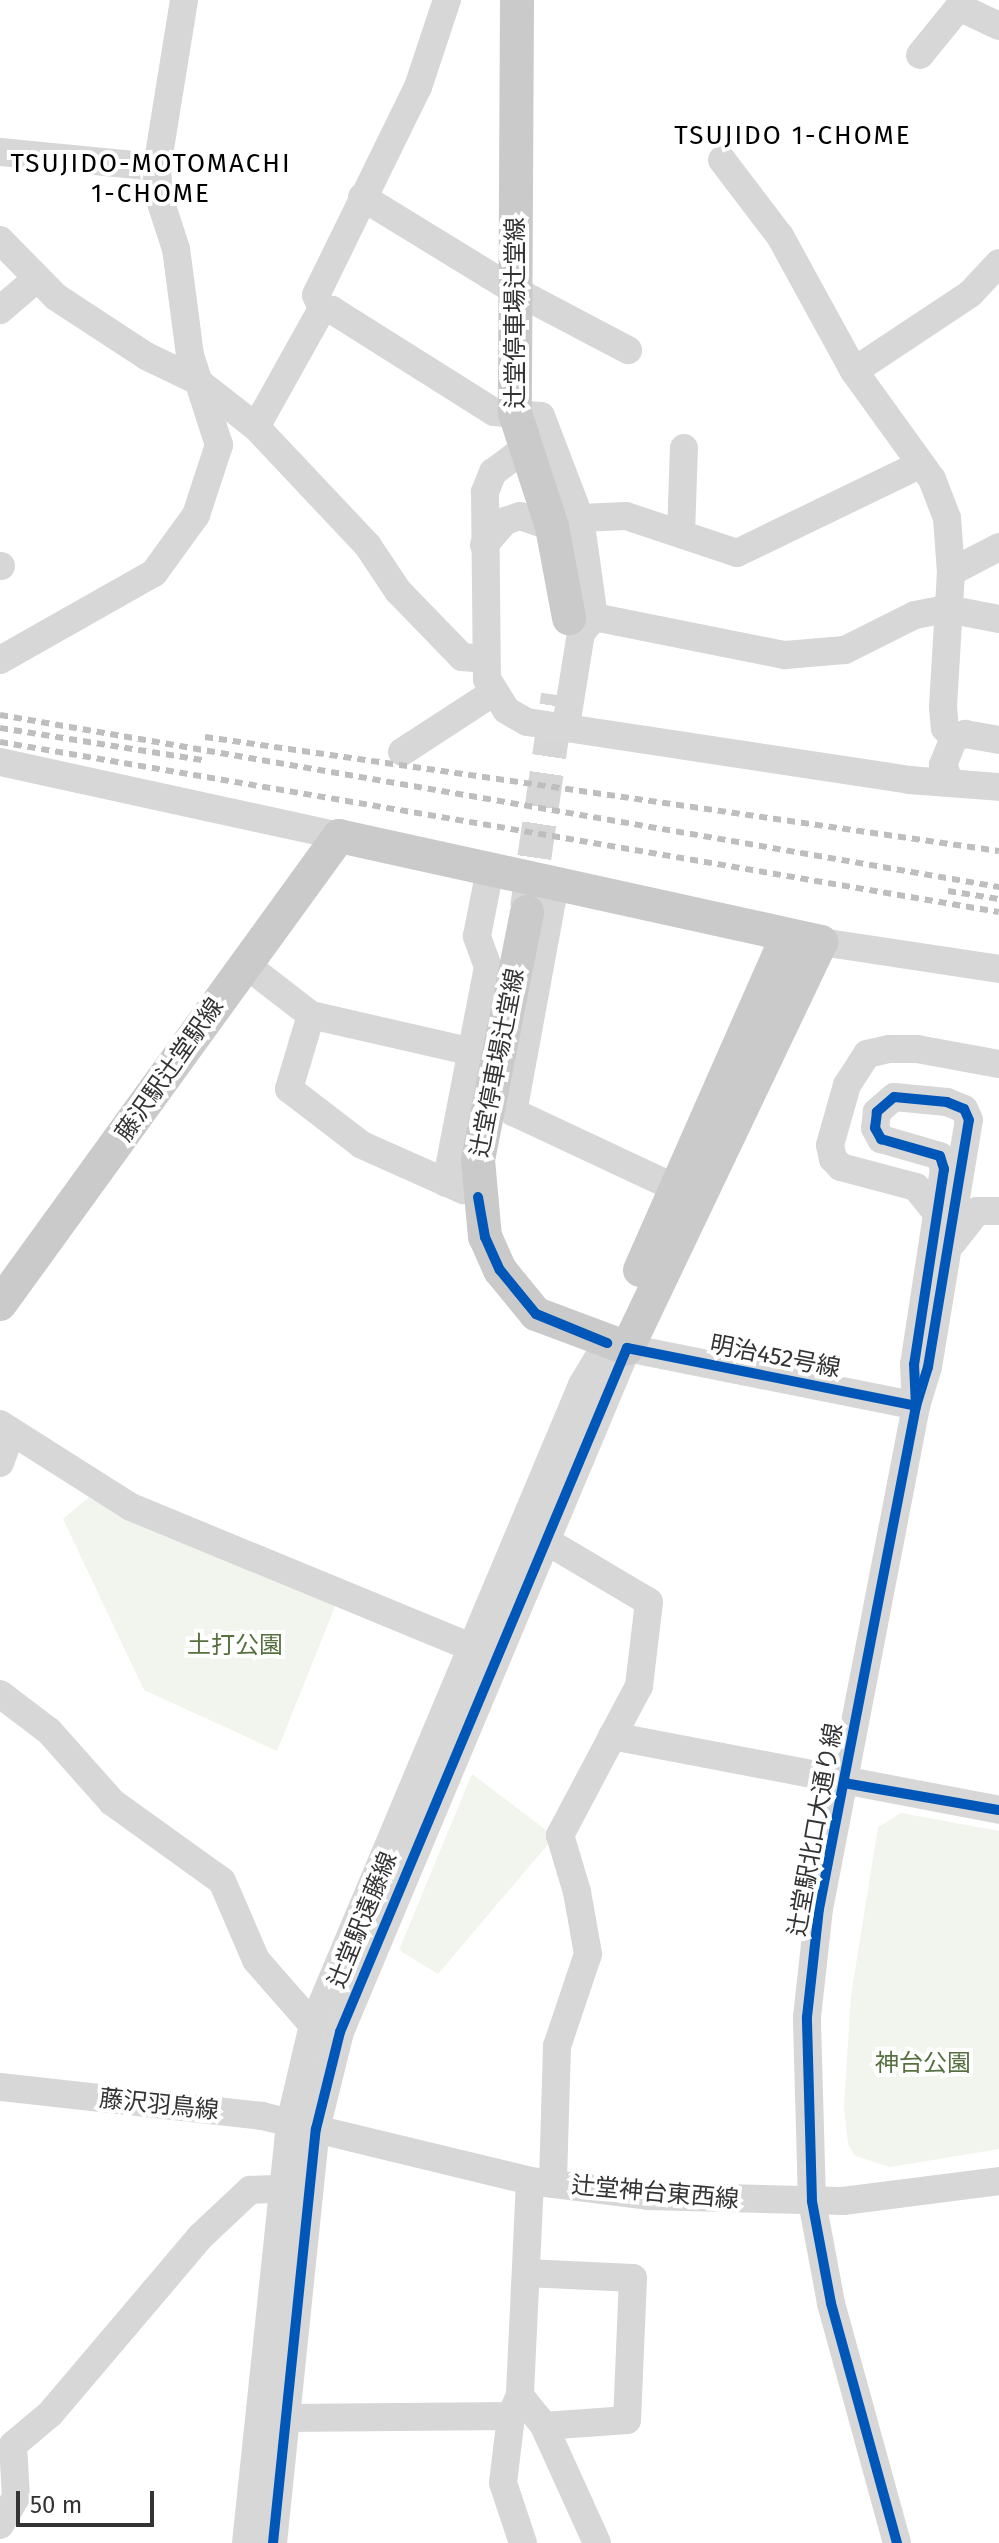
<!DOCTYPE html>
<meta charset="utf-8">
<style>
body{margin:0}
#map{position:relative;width:999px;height:2543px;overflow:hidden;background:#fff;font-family:"Fira Sans","Noto Sans JP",sans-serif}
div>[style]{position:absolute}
.green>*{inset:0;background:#f1f5ed}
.major-tunnel>*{height:34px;margin-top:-17px;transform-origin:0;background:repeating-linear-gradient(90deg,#d6d6d6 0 34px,transparent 0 51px)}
.minor>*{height:28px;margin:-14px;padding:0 14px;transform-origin:14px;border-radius:14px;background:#d7d7d7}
.major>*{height:34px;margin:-17px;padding:0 17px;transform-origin:17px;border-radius:17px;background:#cacaca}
.rail>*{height:6px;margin-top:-3px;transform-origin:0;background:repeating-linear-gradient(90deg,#bebebe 0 8px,transparent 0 14px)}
.cycleway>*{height:10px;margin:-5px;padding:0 5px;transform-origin:5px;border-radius:5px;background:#0057b8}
span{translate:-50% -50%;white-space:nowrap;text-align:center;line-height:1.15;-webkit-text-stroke:8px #fff;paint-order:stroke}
.street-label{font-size:24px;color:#333}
.park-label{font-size:24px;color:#56703f}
.neighbourhood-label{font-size:26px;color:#000;letter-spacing:2px}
.scale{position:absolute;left:16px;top:2491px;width:138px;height:36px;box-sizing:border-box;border:4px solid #333;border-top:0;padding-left:10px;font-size:24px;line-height:28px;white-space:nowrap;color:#333;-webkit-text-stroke:6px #fff;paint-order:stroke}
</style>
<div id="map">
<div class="green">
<div style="clip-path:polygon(94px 1493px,336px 1604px,277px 1751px,144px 1690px,63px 1519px)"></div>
<div style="clip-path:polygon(472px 1774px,546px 1830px,549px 1843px,438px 1974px,399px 1950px)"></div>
<div style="clip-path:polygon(901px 1813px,999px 1831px,999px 2149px,890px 2167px,855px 2156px,848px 2144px,844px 2107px,851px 1996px,878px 1827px)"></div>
</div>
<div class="major-tunnel">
<div style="left:527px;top:908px;width:215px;rotate:-81.7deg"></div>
</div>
<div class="minor">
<div style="left:920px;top:55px;width:62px;rotate:-50.9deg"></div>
<div style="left:959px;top:7px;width:44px;rotate:25.4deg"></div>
<div style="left:0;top:152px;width:158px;rotate:5.5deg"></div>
<div style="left:722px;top:160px;width:96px;rotate:52.7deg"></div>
<div style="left:780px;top:236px;width:154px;rotate:61.3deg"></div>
<div style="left:854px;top:371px;width:133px;rotate:54.2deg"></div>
<div style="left:932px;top:479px;width:42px;rotate:69deg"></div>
<div style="left:947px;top:518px;width:54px;rotate:85.8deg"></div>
<div style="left:951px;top:572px;width:135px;rotate:93.4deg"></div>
<div style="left:943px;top:707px;width:21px;rotate:85deg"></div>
<div style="left:945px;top:728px;width:13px;rotate:48deg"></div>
<div style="left:362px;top:197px;width:178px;rotate:31.5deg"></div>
<div style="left:514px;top:290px;width:129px;rotate:27.8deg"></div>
<div style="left:0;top:240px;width:80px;rotate:45.5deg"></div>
<div style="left:56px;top:297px;width:108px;rotate:33.2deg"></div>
<div style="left:146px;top:356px;width:55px;rotate:25.6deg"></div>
<div style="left:196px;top:380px;width:76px;rotate:38.1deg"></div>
<div style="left:256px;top:427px;width:163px;rotate:46.7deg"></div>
<div style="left:368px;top:546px;width:54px;rotate:56.3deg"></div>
<div style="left:398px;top:591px;width:92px;rotate:45.9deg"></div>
<div style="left:462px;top:657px;width:24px;rotate:5deg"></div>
<div style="left:322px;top:309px;width:10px;rotate:6deg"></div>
<div style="left:332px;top:310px;width:191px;rotate:32.2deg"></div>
<div style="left:494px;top:412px;width:47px;rotate:4.9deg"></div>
<div style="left:541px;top:416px;width:109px;rotate:69.1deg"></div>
<div style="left:580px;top:518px;width:100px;rotate:82deg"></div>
<div style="left:594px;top:617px;width:21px;rotate:129deg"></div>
<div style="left:581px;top:633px;width:94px;rotate:99.2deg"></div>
<div style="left:322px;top:309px;width:15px;rotate:-113deg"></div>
<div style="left:316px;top:295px;width:232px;rotate:-63.9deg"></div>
<div style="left:418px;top:87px;width:92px;rotate:-71.6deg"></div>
<div style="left:0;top:310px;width:46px;rotate:-40.6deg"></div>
<div style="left:854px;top:371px;width:139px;rotate:-33.6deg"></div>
<div style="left:970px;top:294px;width:42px;rotate:-46.9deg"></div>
<div style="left:256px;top:427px;width:135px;rotate:-60.8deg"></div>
<div style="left:524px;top:449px;width:39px;rotate:143deg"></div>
<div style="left:493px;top:472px;width:22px;rotate:112deg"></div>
<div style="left:485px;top:492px;width:187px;rotate:89.4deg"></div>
<div style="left:487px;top:679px;width:36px;rotate:58deg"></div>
<div style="left:506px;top:710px;width:24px;rotate:30deg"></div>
<div style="left:527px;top:722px;width:386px;rotate:8.6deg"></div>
<div style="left:909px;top:780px;width:90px;rotate:4.4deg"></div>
<div style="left:580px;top:518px;width:46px;rotate:-2.5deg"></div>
<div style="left:626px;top:516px;width:117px;rotate:18.4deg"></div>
<div style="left:737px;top:553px;width:202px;rotate:-25.8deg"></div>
<div style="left:681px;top:533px;width:85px;rotate:-88deg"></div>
<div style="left:484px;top:545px;width:32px;rotate:-49deg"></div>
<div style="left:505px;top:521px;width:16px;rotate:-18deg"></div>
<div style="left:520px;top:516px;width:34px;rotate:19deg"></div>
<div style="left:0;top:566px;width:1px"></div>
<div style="left:951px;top:572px;width:54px;rotate:-27.5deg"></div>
<div style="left:594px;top:617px;width:195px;rotate:11.3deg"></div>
<div style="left:785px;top:655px;width:60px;rotate:-4.8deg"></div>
<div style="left:845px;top:650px;width:78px;rotate:-26.6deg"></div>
<div style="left:915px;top:615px;width:33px;rotate:-11deg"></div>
<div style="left:947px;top:609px;width:53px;rotate:10.9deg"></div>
<div style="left:0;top:660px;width:177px;rotate:-29.5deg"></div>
<div style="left:154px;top:573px;width:72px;rotate:-54.1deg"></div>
<div style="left:196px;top:515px;width:74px;rotate:-71.8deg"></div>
<div style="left:219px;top:445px;width:95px;rotate:-107.9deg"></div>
<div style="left:190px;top:355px;width:107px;rotate:-97.5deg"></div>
<div style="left:176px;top:249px;width:55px;rotate:-108.1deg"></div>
<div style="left:159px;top:197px;width:30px;rotate:-94deg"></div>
<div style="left:157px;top:167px;width:169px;rotate:-80.8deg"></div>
<div style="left:402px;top:752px;width:106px;rotate:-33.1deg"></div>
<div style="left:0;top:762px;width:347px;rotate:12.3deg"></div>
<div style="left:949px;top:780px;width:16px;rotate:-112deg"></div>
<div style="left:943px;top:765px;width:29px;rotate:-68deg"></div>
<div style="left:954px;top:738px;width:12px;rotate:-20deg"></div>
<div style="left:965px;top:734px;width:35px;rotate:10deg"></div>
<div style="left:555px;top:884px;width:232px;rotate:100.4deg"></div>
<div style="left:513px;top:1112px;width:179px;rotate:25.1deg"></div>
<div style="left:821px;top:942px;width:180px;rotate:8.6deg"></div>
<div style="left:245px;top:964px;width:83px;rotate:37.7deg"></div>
<div style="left:311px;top:1015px;width:161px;rotate:12.9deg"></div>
<div style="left:311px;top:1015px;width:77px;rotate:106.6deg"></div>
<div style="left:289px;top:1089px;width:92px;rotate:37.5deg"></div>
<div style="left:362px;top:1145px;width:111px;rotate:24deg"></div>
<div style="left:446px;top:1183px;width:220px;rotate:-79deg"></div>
<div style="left:488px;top:967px;width:33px;rotate:-110deg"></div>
<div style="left:477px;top:936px;width:67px;rotate:-78.9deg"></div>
<div style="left:936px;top:1212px;width:32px;rotate:-129deg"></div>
<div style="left:916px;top:1187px;width:78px;rotate:-165.1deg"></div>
<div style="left:841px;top:1167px;width:11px;rotate:-135deg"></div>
<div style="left:833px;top:1159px;width:14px;rotate:-102deg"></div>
<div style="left:830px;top:1145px;width:62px;rotate:-74.2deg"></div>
<div style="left:847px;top:1085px;width:37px;rotate:-57deg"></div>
<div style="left:867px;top:1054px;width:23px;rotate:-13deg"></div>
<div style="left:889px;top:1049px;width:28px"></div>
<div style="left:917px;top:1049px;width:83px;rotate:10.4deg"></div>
<div style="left:953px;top:1242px;width:39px;rotate:-52deg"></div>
<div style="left:977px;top:1211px;width:22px"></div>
<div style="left:0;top:1424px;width:155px;rotate:32.4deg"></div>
<div style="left:131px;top:1507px;width:370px;rotate:22.4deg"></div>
<div style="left:0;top:1463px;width:33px;rotate:-70deg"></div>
<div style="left:543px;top:1539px;width:123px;rotate:30.7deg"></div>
<div style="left:649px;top:1602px;width:85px;rotate:96.8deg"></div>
<div style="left:639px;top:1686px;width:169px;rotate:117.9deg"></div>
<div style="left:560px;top:1835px;width:59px;rotate:73.4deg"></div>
<div style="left:577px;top:1892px;width:63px;rotate:79.9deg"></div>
<div style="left:588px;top:1954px;width:97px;rotate:108.6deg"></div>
<div style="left:557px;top:2046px;width:138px;rotate:91.7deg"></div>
<div style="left:0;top:1694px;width:61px;rotate:37.1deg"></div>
<div style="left:49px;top:1731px;width:95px;rotate:48.4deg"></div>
<div style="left:112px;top:1802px;width:135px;rotate:35.7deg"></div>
<div style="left:222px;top:1881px;width:86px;rotate:66.7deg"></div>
<div style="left:256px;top:1960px;width:86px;rotate:48.8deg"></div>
<div style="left:612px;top:1736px;width:394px;rotate:10.8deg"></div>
<div style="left:0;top:2087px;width:264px;rotate:6.3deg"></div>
<div style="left:262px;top:2116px;width:276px;rotate:13.6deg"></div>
<div style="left:530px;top:2181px;width:119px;rotate:7.2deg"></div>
<div style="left:648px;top:2196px;width:195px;rotate:1.5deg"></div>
<div style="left:843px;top:2201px;width:157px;rotate:-7.3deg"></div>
<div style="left:530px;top:2181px;width:215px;rotate:92.7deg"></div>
<div style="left:520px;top:2396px;width:38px;rotate:51deg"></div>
<div style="left:544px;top:2426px;width:128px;rotate:65.6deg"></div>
<div style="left:526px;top:2273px;width:107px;rotate:2.7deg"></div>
<div style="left:633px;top:2278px;width:142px;rotate:92.4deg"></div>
<div style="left:627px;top:2420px;width:83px;rotate:175.9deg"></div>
<div style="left:518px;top:2400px;width:17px;rotate:114deg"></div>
<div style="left:511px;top:2416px;width:67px;rotate:96.8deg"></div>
<div style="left:503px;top:2483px;width:63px;rotate:71.6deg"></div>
<div style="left:286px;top:2418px;width:225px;rotate:-0.5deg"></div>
<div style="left:0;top:2525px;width:32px;rotate:-60deg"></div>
<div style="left:16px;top:2497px;width:52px;rotate:-93.3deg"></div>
<div style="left:13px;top:2445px;width:48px;rotate:-40deg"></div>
<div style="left:50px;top:2414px;width:232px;rotate:-49.7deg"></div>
<div style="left:200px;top:2237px;width:69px;rotate:-43.2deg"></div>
<div style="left:250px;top:2190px;width:33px;rotate:-2deg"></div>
<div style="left:246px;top:2543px;width:422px;rotate:-84deg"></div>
<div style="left:290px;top:2123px;width:101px;rotate:-76.8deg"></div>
<div style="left:313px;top:2025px;width:694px;rotate:-67.2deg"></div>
<div style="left:582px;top:1385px;width:49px;rotate:-59.2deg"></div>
<div style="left:273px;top:2543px;width:416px;rotate:-84.1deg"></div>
<div style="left:316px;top:2129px;width:100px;rotate:-76.1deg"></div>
<div style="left:340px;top:2032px;width:742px;rotate:-67.24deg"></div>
<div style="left:627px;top:1348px;width:295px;rotate:11.3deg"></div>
<div style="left:897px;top:2543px;width:249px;rotate:-105.4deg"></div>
<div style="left:831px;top:2303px;width:104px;rotate:-100.6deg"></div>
<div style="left:812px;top:2201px;width:184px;rotate:-91.6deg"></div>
<div style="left:807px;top:2017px;width:109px;rotate:-83.7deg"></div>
<div style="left:819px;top:1909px;width:512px;rotate:-79.08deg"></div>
<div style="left:916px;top:1406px;width:41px;rotate:-72.9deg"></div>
<div style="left:928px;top:1367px;width:250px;rotate:-80.6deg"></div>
<div style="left:969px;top:1120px;width:12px;rotate:-114deg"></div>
<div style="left:964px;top:1109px;width:18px;rotate:-158deg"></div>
<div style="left:947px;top:1102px;width:53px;rotate:-174.6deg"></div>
<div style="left:894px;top:1097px;width:23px;rotate:139deg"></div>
<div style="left:877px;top:1112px;width:16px;rotate:97deg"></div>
<div style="left:875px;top:1128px;width:13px;rotate:61deg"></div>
<div style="left:881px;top:1139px;width:61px;rotate:16.1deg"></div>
<div style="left:940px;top:1156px;width:14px;rotate:73deg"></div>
<div style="left:944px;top:1169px;width:197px;rotate:98.7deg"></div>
<div style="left:914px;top:1364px;width:42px;rotate:87.3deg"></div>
</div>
<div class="major">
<div style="left:517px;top:0;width:413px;rotate:90.3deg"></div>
<div style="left:515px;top:413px;width:120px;rotate:72deg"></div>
<div style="left:552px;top:527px;width:93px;rotate:79.4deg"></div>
<div style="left:640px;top:1270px;width:365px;rotate:-66.2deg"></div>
<div style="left:0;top:1304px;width:578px;rotate:-54.08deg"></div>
<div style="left:339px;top:836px;width:494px;rotate:12.4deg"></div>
<div style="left:821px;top:942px;width:450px;rotate:115.5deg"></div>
<div style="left:627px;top:1348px;width:97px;rotate:-159.5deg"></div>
<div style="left:536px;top:1314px;width:57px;rotate:-129.3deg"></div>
<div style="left:500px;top:1270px;width:36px;rotate:-114deg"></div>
<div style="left:485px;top:1237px;width:77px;rotate:-95.2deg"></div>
<div style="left:478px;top:1160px;width:253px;rotate:-78.8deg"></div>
</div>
<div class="rail">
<div style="left:0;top:715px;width:1014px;rotate:9.77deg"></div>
<div style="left:0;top:728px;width:206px;rotate:9deg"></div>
<div style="left:205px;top:737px;width:802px;rotate:8.17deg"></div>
<div style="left:0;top:742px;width:1013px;rotate:9.66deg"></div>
<div style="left:948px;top:891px;width:52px;rotate:8.9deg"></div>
</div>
<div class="cycleway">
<div style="left:478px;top:1197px;width:41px;rotate:80.1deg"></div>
<div style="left:485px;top:1237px;width:36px;rotate:66deg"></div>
<div style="left:500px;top:1270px;width:57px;rotate:50.7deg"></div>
<div style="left:536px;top:1314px;width:77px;rotate:22.2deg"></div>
<div style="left:844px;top:1783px;width:157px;rotate:9.9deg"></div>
<div style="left:273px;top:2543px;width:416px;rotate:-84.1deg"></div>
<div style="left:316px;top:2129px;width:100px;rotate:-76.1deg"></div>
<div style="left:340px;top:2032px;width:742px;rotate:-67.24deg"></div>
<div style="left:627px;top:1348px;width:295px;rotate:11.3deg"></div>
<div style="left:897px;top:2543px;width:249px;rotate:-105.4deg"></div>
<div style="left:831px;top:2303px;width:104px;rotate:-100.6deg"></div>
<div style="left:812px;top:2201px;width:184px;rotate:-91.6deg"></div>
<div style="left:807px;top:2017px;width:109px;rotate:-83.7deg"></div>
<div style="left:819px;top:1909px;width:512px;rotate:-79.08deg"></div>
<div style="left:916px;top:1406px;width:41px;rotate:-72.9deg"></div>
<div style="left:928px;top:1367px;width:250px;rotate:-80.6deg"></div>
<div style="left:969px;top:1120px;width:12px;rotate:-114deg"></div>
<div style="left:964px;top:1109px;width:18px;rotate:-158deg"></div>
<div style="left:947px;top:1102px;width:53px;rotate:-174.6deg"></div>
<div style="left:894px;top:1097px;width:23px;rotate:139deg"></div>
<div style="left:877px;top:1112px;width:16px;rotate:97deg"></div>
<div style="left:875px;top:1128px;width:13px;rotate:61deg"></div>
<div style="left:881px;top:1139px;width:61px;rotate:16.1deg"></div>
<div style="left:940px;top:1156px;width:14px;rotate:73deg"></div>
<div style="left:944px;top:1169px;width:197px;rotate:98.7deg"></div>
<div style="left:914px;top:1364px;width:42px;rotate:87.3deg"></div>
</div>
<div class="street-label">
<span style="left:516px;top:313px;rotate:-90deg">辻堂停車場辻堂線</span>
<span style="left:498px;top:1063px;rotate:-79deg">辻堂停車場辻堂線</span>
<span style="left:170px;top:1070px;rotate:-55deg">藤沢駅辻堂駅線</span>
<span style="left:775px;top:1357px;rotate:11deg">明治452号線</span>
<span style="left:816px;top:1830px;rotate:-80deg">辻堂駅北口大通り線</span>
<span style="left:363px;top:1920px;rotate:-68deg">辻堂駅遠藤線</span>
<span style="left:159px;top:2105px;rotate:6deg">藤沢羽鳥線</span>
<span style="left:655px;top:2193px;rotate:5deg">辻堂神台東西線</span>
</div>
<div class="park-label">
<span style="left:235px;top:1646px">土打公園</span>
<span style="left:923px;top:2064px">神台公園</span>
</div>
<div class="neighbourhood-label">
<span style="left:793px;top:136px">TSUJIDO 1-CHOME</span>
<span style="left:151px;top:179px">TSUJIDO-MOTOMACHI<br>1-CHOME</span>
</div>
<div class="scale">50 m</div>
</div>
